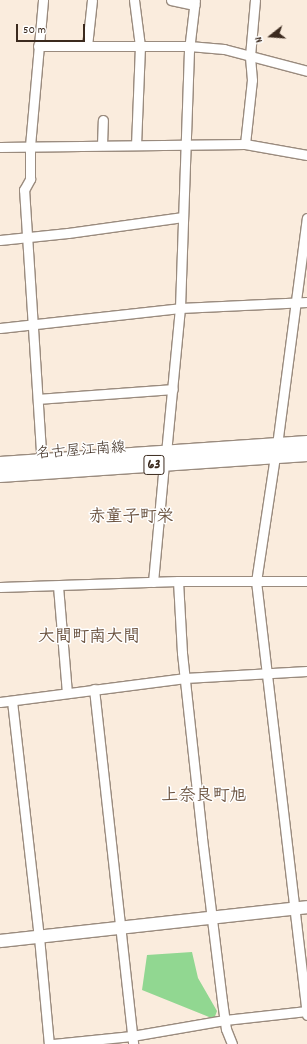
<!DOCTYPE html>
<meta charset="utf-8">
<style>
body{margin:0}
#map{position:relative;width:307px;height:1044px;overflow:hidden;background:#faecdd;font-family:Dekko,"Klee One",sans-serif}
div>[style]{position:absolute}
.green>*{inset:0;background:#91d791}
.roads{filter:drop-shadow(1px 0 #9a8b7e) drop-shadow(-1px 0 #9a8b7e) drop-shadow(0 1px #9a8b7e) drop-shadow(0 -1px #9a8b7e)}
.street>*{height:9px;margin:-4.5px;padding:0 4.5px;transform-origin:4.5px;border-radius:4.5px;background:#fff}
.secondary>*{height:12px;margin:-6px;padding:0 6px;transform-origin:6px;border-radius:6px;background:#fff}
.primary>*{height:14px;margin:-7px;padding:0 7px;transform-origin:7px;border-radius:7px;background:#fff}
span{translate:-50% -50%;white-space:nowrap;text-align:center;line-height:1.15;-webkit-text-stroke:3px #fff;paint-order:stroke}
.shield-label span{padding:1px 3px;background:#fff;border:1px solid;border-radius:3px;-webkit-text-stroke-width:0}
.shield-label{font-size:14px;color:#3b2a1e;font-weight:700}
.street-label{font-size:15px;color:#3b2a1e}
.quarter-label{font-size:17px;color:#6b5340;font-weight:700}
.north{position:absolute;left:251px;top:16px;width:40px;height:40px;-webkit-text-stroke:3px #fff;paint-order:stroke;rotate:253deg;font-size:11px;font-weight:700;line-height:16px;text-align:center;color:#3b2a1e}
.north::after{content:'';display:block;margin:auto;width:14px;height:18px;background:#3b2a1e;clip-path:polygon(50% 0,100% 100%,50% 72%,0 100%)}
.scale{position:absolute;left:16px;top:24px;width:69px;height:18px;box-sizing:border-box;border:2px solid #3b2a1e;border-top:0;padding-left:5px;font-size:12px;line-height:14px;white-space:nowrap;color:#3b2a1e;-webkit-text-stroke:3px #fff;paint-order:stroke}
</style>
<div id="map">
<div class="green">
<div style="clip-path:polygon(192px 952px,198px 978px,217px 1011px,214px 1019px,142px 990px,147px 955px)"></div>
</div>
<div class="roads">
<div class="street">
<div style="left:134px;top:0;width:46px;rotate:82.6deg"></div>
<div style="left:140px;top:46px;width:99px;rotate:92.3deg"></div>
<div style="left:171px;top:0;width:24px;rotate:12deg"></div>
<div style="left:38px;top:46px;width:151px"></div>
<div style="left:189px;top:46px;width:35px;rotate:5deg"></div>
<div style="left:224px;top:49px;width:86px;rotate:14.8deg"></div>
<div style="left:87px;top:46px;width:46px;rotate:-83.8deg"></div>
<div style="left:245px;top:144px;width:64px;rotate:-83.8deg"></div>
<div style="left:252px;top:80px;width:24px;rotate:-95deg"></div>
<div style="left:250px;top:56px;width:56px;rotate:-84.9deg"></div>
<div style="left:102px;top:145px;width:25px;rotate:-88deg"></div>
<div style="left:0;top:147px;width:245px;rotate:-0.7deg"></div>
<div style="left:245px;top:144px;width:63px;rotate:10.1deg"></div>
<div style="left:0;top:240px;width:68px;rotate:-5.9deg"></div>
<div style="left:68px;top:233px;width:116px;rotate:-7.9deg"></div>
<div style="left:0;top:328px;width:181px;rotate:-6.3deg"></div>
<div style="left:180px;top:308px;width:127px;rotate:-2.7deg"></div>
<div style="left:38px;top:399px;width:135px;rotate:-4.2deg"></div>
<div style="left:277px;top:445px;width:229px;rotate:-82.5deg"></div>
<div style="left:166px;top:453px;width:146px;rotate:-84.5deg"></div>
<div style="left:180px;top:308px;width:258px;rotate:-88deg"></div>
<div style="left:189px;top:50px;width:50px;rotate:-83.2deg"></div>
<div style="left:275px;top:456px;width:126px;rotate:98.6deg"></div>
<div style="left:256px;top:581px;width:437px;rotate:83.3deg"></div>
<div style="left:42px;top:467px;width:278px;rotate:-93.7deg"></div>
<div style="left:24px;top:190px;width:13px;rotate:-61deg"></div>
<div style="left:30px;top:179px;width:33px;rotate:-90deg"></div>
<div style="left:30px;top:146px;width:147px;rotate:-84.9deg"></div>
<div style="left:178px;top:581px;width:72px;rotate:86.8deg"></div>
<div style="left:182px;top:653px;width:186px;rotate:83.8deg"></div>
<div style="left:202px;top:838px;width:164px;rotate:83deg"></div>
<div style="left:222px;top:1001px;width:28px;rotate:82deg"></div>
<div style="left:226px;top:1029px;width:16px;rotate:68deg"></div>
<div style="left:153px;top:582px;width:119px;rotate:-84.7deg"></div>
<div style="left:58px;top:586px;width:107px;rotate:85.2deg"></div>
<div style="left:0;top:587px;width:178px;rotate:-1.9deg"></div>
<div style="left:178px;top:581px;width:129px"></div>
<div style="left:94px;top:689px;width:357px;rotate:83.7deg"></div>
<div style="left:12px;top:701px;width:238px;rotate:83.5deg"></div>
<div style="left:39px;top:937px;width:107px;rotate:84.7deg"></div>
<div style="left:0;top:702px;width:187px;rotate:-7.4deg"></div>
<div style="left:185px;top:678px;width:122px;rotate:-3.3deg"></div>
<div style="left:53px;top:1044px;width:79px;rotate:-5.8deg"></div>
<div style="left:132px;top:1036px;width:94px;rotate:-9.8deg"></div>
<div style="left:225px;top:1020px;width:82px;rotate:-6.3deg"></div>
</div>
<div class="secondary">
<div style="left:0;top:941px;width:309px;rotate:-6.3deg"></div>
</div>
<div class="primary">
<div style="left:0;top:464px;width:308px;rotate:-3.9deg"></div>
<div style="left:0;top:475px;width:308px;rotate:-3.9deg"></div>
</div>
</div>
<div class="shield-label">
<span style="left:154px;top:465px">63</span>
</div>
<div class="street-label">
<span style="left:81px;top:452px;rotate:-4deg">名古屋江南線</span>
</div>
<div class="quarter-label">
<span style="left:131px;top:519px">赤童子町栄</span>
<span style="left:89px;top:639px">大間町南大間</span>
<span style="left:204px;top:798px">上奈良町旭</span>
</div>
<div class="north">N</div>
<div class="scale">50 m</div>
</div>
